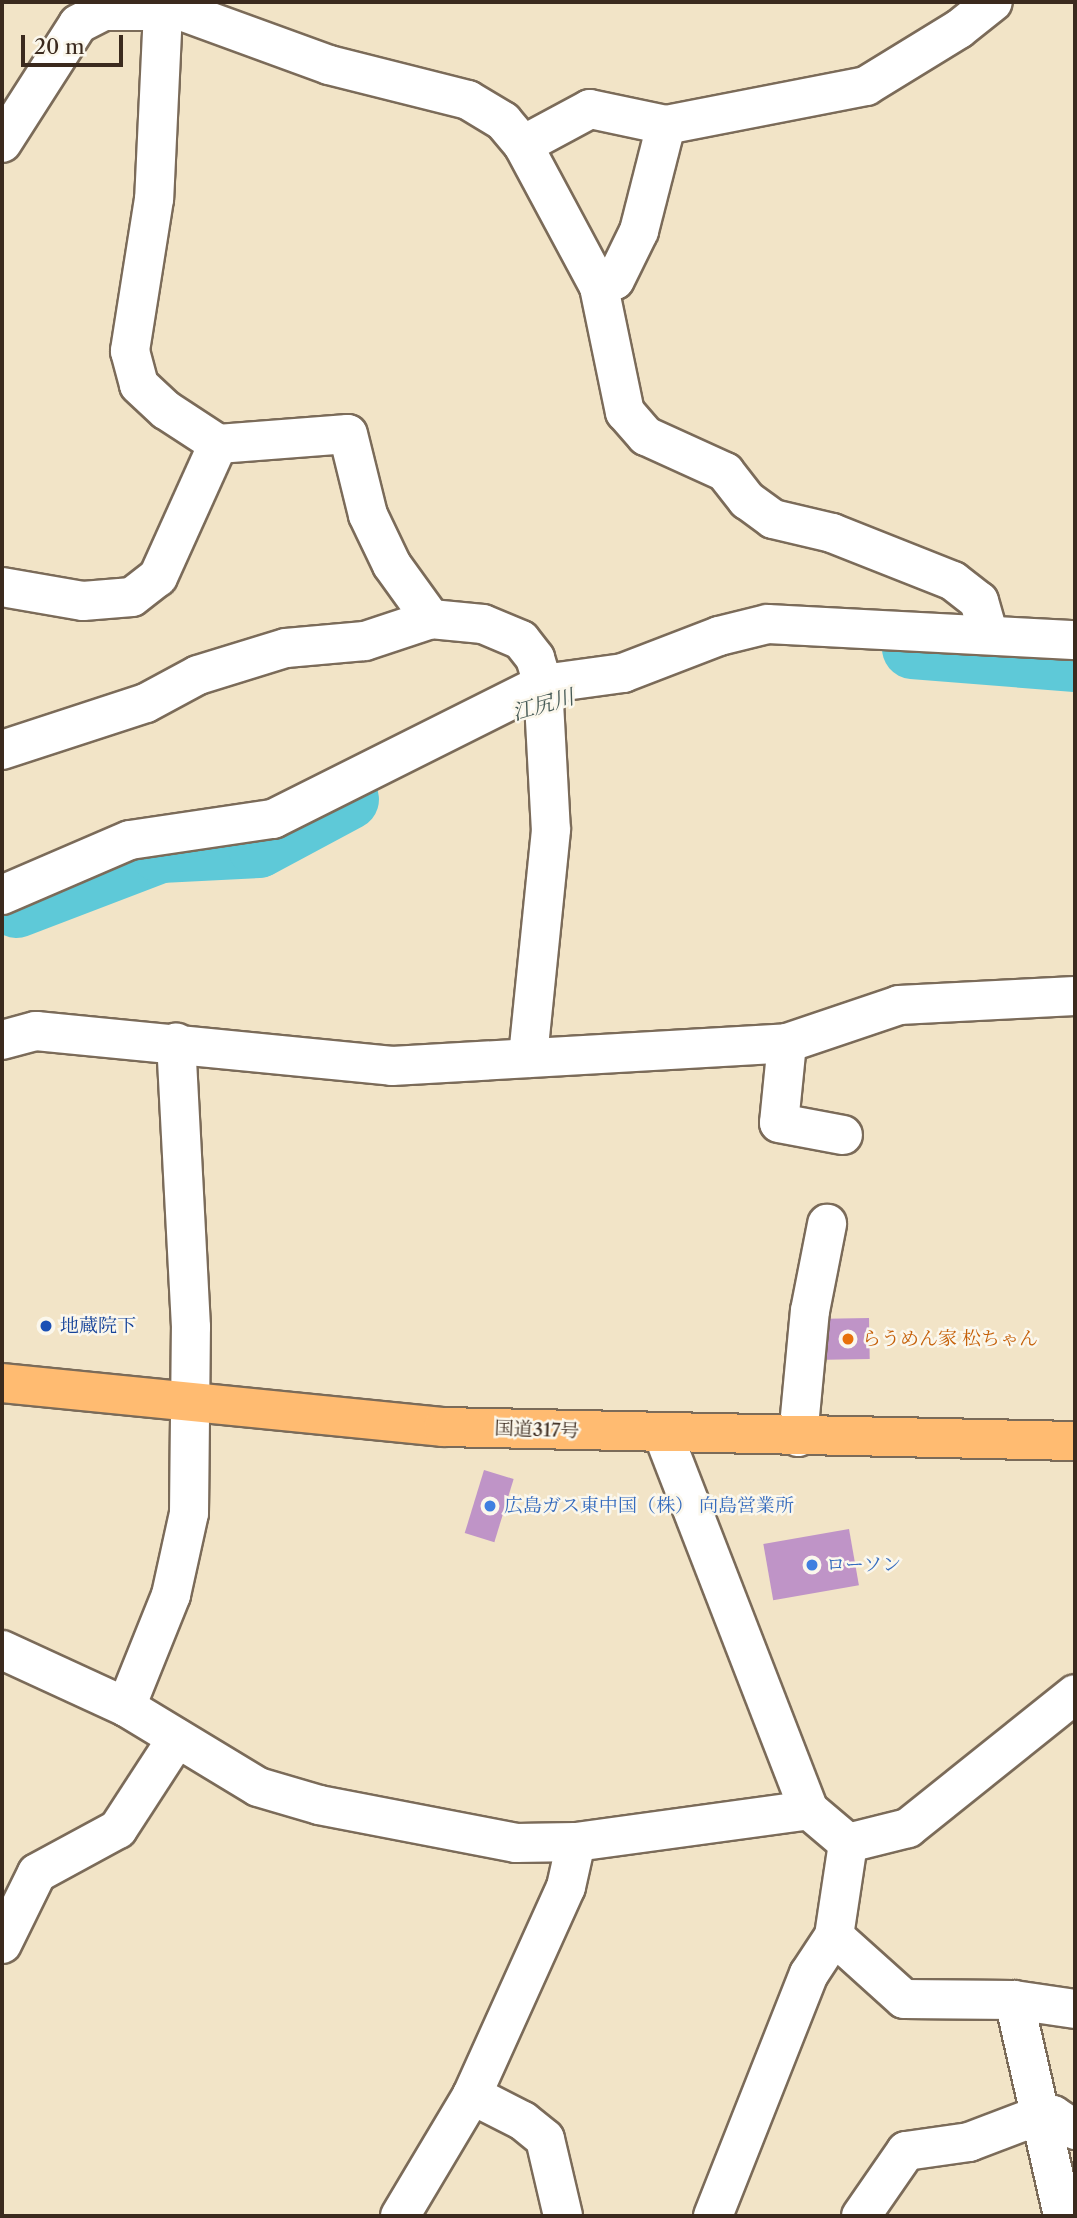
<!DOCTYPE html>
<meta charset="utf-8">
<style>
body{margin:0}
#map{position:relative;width:1077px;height:2218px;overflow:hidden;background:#f2e4c7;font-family:"Libre Caslon Text","Noto Serif JP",serif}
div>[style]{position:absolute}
.river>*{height:61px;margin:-30.5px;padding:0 30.5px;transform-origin:30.5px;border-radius:30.5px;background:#5ec9d8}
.building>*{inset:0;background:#bf94c7;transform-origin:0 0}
.roads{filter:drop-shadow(2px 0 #7b6b59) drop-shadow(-2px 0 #7b6b59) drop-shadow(0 2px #7b6b59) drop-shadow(0 -2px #7b6b59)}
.minor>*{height:38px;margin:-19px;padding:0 19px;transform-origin:19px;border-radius:19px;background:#fff}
.highway>*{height:38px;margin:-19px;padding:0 19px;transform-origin:19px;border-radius:19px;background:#ffbb71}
.dots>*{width:19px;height:19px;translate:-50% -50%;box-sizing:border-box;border:4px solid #fbf7ec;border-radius:50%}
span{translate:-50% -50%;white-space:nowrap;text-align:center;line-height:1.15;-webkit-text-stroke:5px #fbf7ec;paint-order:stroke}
.transit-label{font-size:19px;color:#164399}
.left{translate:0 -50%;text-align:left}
.food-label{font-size:19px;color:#c56008}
.street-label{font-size:19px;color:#3b2a1e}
.shop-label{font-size:19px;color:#366cbe}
.water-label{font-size:21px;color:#465a56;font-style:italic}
.frame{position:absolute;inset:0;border:4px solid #3b2a1e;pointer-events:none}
.scale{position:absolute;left:21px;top:35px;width:102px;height:32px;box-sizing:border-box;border:4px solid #3b2a1e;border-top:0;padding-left:9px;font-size:21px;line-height:24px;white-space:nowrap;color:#3b2a1e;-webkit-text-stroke:5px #fbf7ec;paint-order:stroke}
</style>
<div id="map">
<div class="river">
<div style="left:912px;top:648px;width:164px;rotate:4.6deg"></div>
<div style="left:16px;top:907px;width:154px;rotate:-20.9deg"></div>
<div style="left:160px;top:852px;width:98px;rotate:-2.9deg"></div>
<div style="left:258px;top:847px;width:102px;rotate:-28.1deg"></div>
</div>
<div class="building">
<div style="left:869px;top:1318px;width:41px;height:43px;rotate:89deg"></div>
<div style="left:484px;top:1470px;width:31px;height:66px;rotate:17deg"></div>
<div style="left:849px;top:1529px;width:57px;height:87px;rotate:80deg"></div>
</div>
<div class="roads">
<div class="minor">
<div style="left:163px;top:11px;width:188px;rotate:92.7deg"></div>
<div style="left:154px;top:199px;width:154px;rotate:99deg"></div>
<div style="left:130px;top:351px;width:35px;rotate:75deg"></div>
<div style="left:139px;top:385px;width:37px;rotate:43deg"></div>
<div style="left:166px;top:410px;width:62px;rotate:33.2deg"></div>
<div style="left:218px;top:444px;width:130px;rotate:-4.4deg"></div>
<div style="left:348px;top:434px;width:83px;rotate:76.1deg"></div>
<div style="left:368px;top:515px;width:55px;rotate:64.4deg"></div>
<div style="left:392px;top:565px;width:67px;rotate:54.2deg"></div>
<div style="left:431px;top:619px;width:52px;rotate:5.5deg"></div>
<div style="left:483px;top:624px;width:41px;rotate:22.8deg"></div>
<div style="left:521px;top:640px;width:23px;rotate:52deg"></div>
<div style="left:535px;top:658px;width:27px;rotate:73deg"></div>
<div style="left:543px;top:684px;width:81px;rotate:-7.8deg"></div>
<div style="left:623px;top:673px;width:103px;rotate:-21.1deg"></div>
<div style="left:719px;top:636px;width:50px;rotate:-13.8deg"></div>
<div style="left:768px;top:624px;width:307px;rotate:3deg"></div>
<div style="left:2px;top:143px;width:141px;rotate:-57.4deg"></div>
<div style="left:78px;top:24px;width:28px;rotate:-27deg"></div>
<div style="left:103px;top:11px;width:78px"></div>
<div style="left:181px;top:11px;width:158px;rotate:20deg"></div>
<div style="left:329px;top:65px;width:143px;rotate:14.1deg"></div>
<div style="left:468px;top:100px;width:41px;rotate:31deg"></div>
<div style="left:503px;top:121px;width:31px;rotate:50deg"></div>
<div style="left:523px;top:145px;width:161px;rotate:61.8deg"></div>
<div style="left:599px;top:287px;width:128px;rotate:78.3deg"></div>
<div style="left:625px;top:412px;width:32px;rotate:49deg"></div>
<div style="left:646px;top:436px;width:87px;rotate:24.5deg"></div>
<div style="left:725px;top:472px;width:36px;rotate:52deg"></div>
<div style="left:747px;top:500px;width:32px;rotate:36deg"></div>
<div style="left:773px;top:519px;width:61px;rotate:13.3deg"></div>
<div style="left:832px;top:533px;width:130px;rotate:21.6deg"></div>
<div style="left:953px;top:581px;width:33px;rotate:38deg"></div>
<div style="left:979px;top:601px;width:35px;rotate:74deg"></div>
<div style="left:523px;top:145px;width:76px;rotate:-28.2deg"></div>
<div style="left:590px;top:109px;width:78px;rotate:11.9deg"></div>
<div style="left:666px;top:125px;width:204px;rotate:-11deg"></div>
<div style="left:866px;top:86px;width:109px;rotate:-31.5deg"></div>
<div style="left:959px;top:29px;width:43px;rotate:-38.5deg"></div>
<div style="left:599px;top:287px;width:17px;rotate:-24deg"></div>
<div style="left:615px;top:280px;width:55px;rotate:-63.9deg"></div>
<div style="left:639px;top:231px;width:109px;rotate:-75.7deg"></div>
<div style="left:2px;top:587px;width:82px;rotate:9.8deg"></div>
<div style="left:83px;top:601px;width:49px;rotate:-4.7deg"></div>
<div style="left:132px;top:597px;width:33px;rotate:-38deg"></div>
<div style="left:158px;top:577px;width:146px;rotate:-65.7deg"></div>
<div style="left:2px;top:750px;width:151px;rotate:-18.1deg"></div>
<div style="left:146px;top:703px;width:59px;rotate:-28.3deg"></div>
<div style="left:198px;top:675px;width:92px;rotate:-17.1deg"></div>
<div style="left:286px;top:648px;width:79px;rotate:-5.1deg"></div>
<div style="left:365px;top:641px;width:70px;rotate:-18.4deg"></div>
<div style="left:2px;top:895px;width:139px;rotate:-23.3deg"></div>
<div style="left:130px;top:840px;width:145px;rotate:-8.4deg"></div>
<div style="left:273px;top:819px;width:302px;rotate:-26.6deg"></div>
<div style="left:543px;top:684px;width:146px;rotate:86.9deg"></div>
<div style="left:551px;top:830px;width:229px;rotate:95.8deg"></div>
<div style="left:2px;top:1040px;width:35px;rotate:-15deg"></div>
<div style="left:36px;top:1031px;width:358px;rotate:5.6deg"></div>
<div style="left:392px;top:1066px;width:396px;rotate:-3.3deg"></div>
<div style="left:787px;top:1043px;width:118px;rotate:-18.7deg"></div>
<div style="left:899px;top:1005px;width:176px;rotate:-2.9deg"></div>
<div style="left:787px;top:1043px;width:80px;rotate:95.7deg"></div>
<div style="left:779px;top:1123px;width:65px;rotate:10.6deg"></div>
<div style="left:663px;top:1434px;width:403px;rotate:68.8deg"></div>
<div style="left:809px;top:1810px;width:51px;rotate:40.2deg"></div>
<div style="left:848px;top:1843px;width:62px;rotate:-14deg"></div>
<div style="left:908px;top:1828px;width:214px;rotate:-38.7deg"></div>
<div style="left:798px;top:1437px;width:127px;rotate:-84.6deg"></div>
<div style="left:810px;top:1311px;width:89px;rotate:-78.9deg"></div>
<div style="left:2px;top:1650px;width:136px;rotate:24.7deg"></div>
<div style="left:126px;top:1707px;width:154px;rotate:31.2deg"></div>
<div style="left:258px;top:1787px;width:64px;rotate:16.4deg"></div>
<div style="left:319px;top:1805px;width:201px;rotate:10.9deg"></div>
<div style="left:516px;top:1843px;width:60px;rotate:-1deg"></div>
<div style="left:576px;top:1842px;width:235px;rotate:-7.8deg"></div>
<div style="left:126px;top:1707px;width:121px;rotate:-68.1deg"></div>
<div style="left:171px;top:1595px;width:84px;rotate:-77.6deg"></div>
<div style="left:189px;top:1513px;width:186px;rotate:-89.4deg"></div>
<div style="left:191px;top:1327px;width:285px;rotate:-93deg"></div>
<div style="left:834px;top:1936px;width:94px;rotate:42deg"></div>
<div style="left:904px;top:1999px;width:110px;rotate:0.5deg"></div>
<div style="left:1014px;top:2000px;width:62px;rotate:8.4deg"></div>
<div style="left:2px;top:1944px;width:79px;rotate:-63.8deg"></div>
<div style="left:37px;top:1873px;width:92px;rotate:-28.5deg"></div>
<div style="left:118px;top:1829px;width:108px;rotate:-57deg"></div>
<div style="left:1014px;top:2000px;width:221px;rotate:77.2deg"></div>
<div style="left:472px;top:2095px;width:57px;rotate:27deg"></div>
<div style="left:523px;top:2121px;width:28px;rotate:39deg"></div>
<div style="left:545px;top:2139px;width:79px;rotate:76.8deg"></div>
<div style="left:400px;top:2216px;width:141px;rotate:-59.2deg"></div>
<div style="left:472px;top:2095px;width:228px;rotate:-65.7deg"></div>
<div style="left:566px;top:1887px;width:46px;rotate:-77.5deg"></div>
<div style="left:713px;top:2216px;width:260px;rotate:-68.4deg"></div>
<div style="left:809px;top:1974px;width:45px;rotate:-56.7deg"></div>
<div style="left:834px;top:1936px;width:94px;rotate:-81.4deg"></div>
<div style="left:861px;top:2216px;width:79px;rotate:-55.3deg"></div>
<div style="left:906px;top:2151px;width:64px;rotate:-8.1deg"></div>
<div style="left:969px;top:2142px;width:76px;rotate:-20.8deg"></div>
<div style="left:1040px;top:2115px;width:13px"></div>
<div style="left:1053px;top:2115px;width:27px;rotate:34deg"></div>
</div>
<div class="highway">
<div style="left:2px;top:1383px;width:443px;rotate:5.7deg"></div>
<div style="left:443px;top:1427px;width:632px;rotate:1.27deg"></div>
</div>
</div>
<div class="dots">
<div style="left:46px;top:1326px;background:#1a4fb4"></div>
<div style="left:848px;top:1339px;background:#e8710a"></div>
<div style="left:490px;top:1506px;background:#3f7fe0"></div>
<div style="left:812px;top:1565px;background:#3f7fe0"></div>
</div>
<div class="transit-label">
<span class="left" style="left:60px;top:1326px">地蔵院下</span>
</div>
<div class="food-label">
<span class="left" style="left:862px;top:1339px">らうめん家 松ちゃん</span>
</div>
<div class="street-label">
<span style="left:537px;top:1430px;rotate:2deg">国道317号</span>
</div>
<div class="shop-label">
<span class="left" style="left:504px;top:1506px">広島ガス東中国（株） 向島営業所</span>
<span class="left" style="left:826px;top:1565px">ローソン</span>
</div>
<div class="water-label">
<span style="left:543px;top:705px;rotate:-16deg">江尻川</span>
</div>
<div class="frame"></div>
<div class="scale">20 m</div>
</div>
